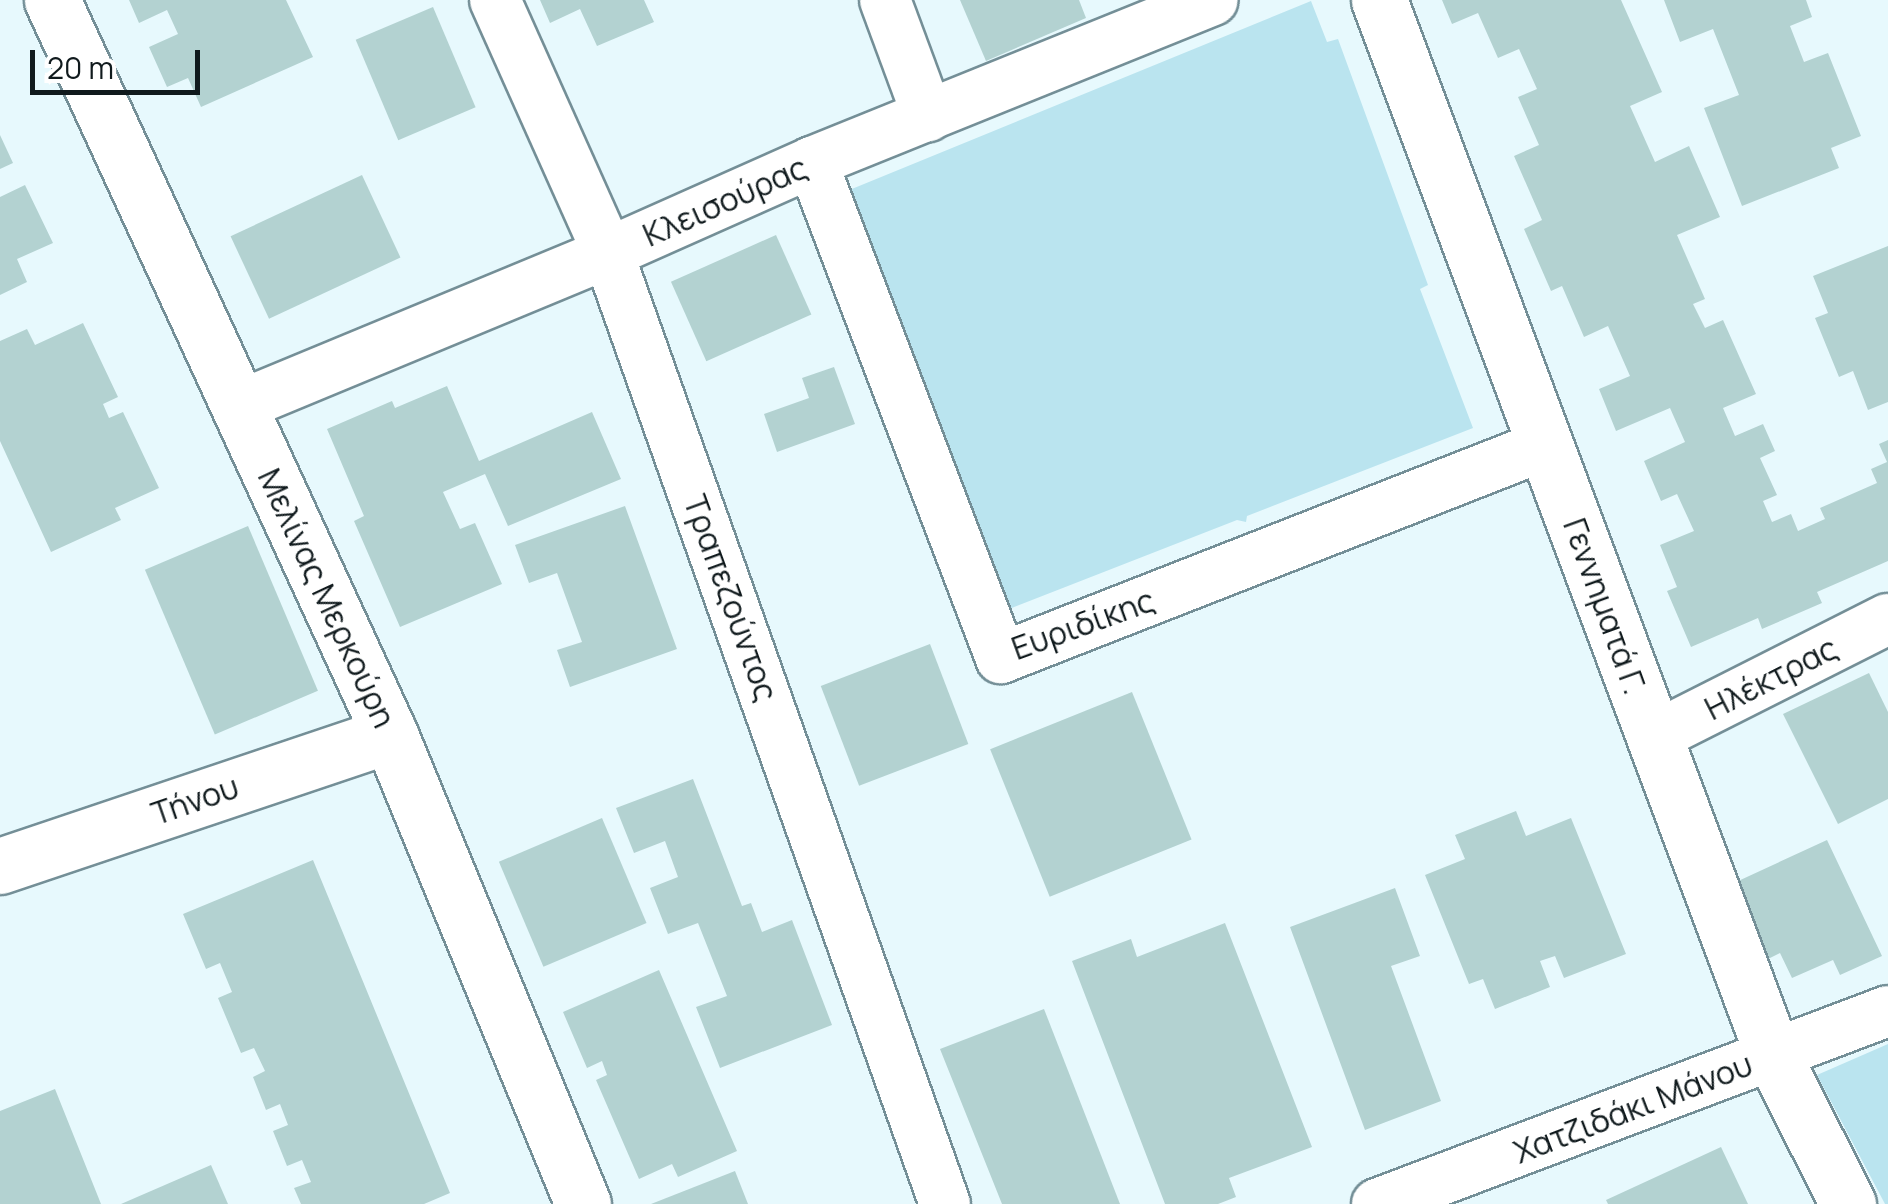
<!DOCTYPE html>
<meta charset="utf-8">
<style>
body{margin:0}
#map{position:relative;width:1888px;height:1204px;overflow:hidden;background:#e7f9fd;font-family:Manrope,sans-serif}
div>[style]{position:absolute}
.green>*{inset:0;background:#bae4ef}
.building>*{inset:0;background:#b3d2d1;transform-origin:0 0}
.roads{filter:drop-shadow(2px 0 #748f97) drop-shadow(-2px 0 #748f97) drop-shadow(0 2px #748f97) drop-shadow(0 -2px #748f97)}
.minor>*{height:50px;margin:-25px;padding:0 25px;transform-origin:25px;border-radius:25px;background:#fff}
.tertiary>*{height:55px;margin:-27.5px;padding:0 27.5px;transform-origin:27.5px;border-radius:27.5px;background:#fff}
span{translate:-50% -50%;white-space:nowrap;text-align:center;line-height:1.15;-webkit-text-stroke:8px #fff;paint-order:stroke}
.street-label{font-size:32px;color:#101a1d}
.scale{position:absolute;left:30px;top:50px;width:170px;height:45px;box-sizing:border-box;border:5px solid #101a1d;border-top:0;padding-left:12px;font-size:30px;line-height:35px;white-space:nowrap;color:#101a1d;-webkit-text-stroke:8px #fff;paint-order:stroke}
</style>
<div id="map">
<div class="green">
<div style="clip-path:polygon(1311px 1px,1327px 42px,1338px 39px,1428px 285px,1420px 289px,1473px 428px,1247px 516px,1246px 522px,1237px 520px,1004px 611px,842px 193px)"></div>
<div style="clip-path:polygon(1888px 1044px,1888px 1204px,1885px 1204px,1817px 1075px)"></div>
</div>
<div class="building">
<div style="clip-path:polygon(129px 0,286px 0,313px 57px,201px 107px,188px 78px,167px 87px,149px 47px,178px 34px,167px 10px,139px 23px)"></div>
<div style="clip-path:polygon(540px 0,644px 0,654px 22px,597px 46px,580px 9px,550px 23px)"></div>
<div style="clip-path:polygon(960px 0,1079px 0,1086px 18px,986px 61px)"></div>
<div style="clip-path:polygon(1442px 0,1621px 0,1662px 92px,1630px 106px,1655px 162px,1689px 146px,1720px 217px,1677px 235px,1705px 299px,1693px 304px,1705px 328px,1723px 320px,1756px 394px,1723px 408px,1735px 436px,1763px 424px,1775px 451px,1760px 458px,1777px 495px,1763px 501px,1772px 522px,1791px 514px,1798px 531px,1825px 519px,1820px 508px,1877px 483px,1871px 469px,1887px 462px,1879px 444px,1888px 440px,1888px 561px,1817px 592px,1822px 603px,1762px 629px,1758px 618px,1691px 647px,1667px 591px,1677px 587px,1660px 545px,1694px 531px,1677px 494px,1661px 501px,1644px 461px,1685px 442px,1670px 408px,1616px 431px,1599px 389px,1630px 376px,1608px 326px,1584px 337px,1562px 286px,1551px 291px,1524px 229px,1542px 220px,1514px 156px,1539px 145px,1518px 97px,1537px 89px,1519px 49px,1498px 58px,1478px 13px,1452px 24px)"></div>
<div style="clip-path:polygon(1664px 0,1806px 0,1812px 17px,1790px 26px,1804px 62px,1828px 53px,1861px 136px,1831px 148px,1839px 168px,1742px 206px,1704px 108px,1739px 95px,1713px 29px,1680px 42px)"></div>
<div style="left:433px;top:7px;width:109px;height:84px;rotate:67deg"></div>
<div style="clip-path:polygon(0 135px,13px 163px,0 169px)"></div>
<div style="left:362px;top:175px;width:91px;height:145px;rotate:65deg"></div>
<div style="clip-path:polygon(25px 185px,53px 243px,17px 259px,27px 282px,0 295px,0 197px)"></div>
<div style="left:776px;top:235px;width:87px;height:115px;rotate:66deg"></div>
<div style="clip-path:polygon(1888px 246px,1888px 402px,1868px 410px,1853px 371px,1839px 377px,1815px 318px,1828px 313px,1813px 276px)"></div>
<div style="clip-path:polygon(83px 323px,118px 397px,103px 404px,109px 418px,123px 412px,159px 488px,115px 508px,121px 520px,51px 552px,0 441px,0 341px,27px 329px,35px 345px)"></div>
<div style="clip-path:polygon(834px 367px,855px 424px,777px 452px,764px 414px,809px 398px,802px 378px)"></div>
<div style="clip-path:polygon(447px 386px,479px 461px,592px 412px,621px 479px,508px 526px,485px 474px,443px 492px,460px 529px,475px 523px,502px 584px,400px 627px,354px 521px,364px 516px,327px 429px,392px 401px,395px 408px)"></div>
<div style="clip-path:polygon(625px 506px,677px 649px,570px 687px,557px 650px,582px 642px,557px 573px,529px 583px,515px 545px)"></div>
<div style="left:248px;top:526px;width:179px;height:112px;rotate:67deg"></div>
<div style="left:930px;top:644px;width:107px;height:117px;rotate:69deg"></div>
<div style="clip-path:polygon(1869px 673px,1888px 712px,1888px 799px,1838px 824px,1783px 714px)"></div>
<div style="left:1132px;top:692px;width:159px;height:153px;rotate:68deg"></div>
<div style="clip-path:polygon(693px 779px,742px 906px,751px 903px,762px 932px,792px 920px,832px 1025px,720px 1068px,696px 1007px,727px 996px,698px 923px,668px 934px,650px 888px,678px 877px,665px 841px,634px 853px,616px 808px)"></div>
<div style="clip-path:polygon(1516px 811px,1526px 836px,1571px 818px,1626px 954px,1564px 978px,1555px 956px,1540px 961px,1550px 987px,1495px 1009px,1483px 979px,1469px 984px,1425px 875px,1465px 859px,1455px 835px)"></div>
<div style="left:602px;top:818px;width:114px;height:112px;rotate:67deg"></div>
<div style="clip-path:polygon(1827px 840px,1882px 956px,1840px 975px,1833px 960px,1792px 978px,1780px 953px,1760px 963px,1723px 888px)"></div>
<div style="clip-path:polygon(313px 860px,450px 1193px,424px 1204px,301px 1204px,294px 1188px,311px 1182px,302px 1160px,287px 1166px,273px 1131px,288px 1125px,280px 1104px,266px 1110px,253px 1077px,265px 1071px,254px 1048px,241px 1053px,218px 998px,232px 992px,220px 963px,206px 969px,183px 914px)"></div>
<div style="clip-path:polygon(1395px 888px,1420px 956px,1391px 966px,1441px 1101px,1365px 1130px,1290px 927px)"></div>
<div style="clip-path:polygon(1225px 923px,1312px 1147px,1229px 1178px,1236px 1197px,1218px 1204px,1165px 1204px,1072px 961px,1131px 939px,1137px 957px)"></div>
<div style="clip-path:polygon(659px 970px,737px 1151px,678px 1177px,672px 1164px,639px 1179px,596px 1080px,607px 1075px,602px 1061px,587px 1068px,563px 1012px)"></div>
<div style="clip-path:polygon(1044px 1009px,1120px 1204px,1002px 1204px,940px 1049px)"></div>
<div style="clip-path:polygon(55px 1089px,101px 1204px,0 1204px,0 1111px)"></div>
<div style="clip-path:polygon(1721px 1147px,1748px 1204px,1608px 1204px,1606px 1200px)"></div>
<div style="clip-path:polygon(211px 1165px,228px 1204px,121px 1204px)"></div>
<div style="clip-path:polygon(735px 1171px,748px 1204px,651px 1204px)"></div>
</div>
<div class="roads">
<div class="minor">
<div style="left:495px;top:0;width:277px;rotate:65.9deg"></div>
<div style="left:608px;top:253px;width:1009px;rotate:70.49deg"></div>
<div style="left:885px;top:0;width:124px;rotate:69.7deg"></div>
<div style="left:812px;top:162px;width:531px;rotate:69.14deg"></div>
<div style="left:1001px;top:658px;width:584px;rotate:-21.38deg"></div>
<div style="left:239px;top:406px;width:399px;rotate:-22.5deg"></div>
<div style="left:608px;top:253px;width:223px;rotate:-24deg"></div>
<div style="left:812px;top:162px;width:432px;rotate:-22deg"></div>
<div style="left:1654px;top:737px;width:262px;rotate:-26.8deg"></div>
<div style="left:1377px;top:1204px;width:546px;rotate:-20.69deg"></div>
</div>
<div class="tertiary">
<div style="left:52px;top:0;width:809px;rotate:65.3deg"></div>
<div style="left:390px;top:735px;width:507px;rotate:67.63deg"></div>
<div style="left:1379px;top:0;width:1126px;rotate:69.52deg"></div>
<div style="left:1773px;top:1055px;width:167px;rotate:63.3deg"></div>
<div style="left:0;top:866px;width:411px;rotate:-18.6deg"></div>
</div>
</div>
<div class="street-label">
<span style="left:725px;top:201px;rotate:-24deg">Κλεισούρας</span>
<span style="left:327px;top:598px;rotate:65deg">Μελίνας Μερκούρη</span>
<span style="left:731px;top:598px;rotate:70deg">Τραπεζούντος</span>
<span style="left:1605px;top:606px;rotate:70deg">Γεννηματά Γ.</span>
<span style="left:1083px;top:624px;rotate:-20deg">Ευριδίκης</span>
<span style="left:1771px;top:678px;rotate:-27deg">Ηλέκτρας</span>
<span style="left:195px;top:800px;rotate:-19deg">Τήνου</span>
<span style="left:1633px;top:1108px;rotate:-21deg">Χατζιδάκι Μάνου</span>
</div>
<div class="scale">20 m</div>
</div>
